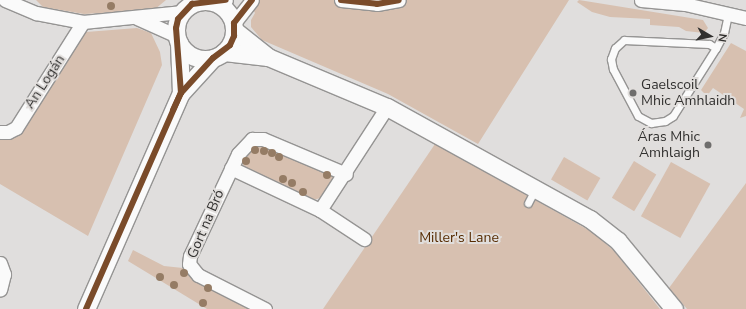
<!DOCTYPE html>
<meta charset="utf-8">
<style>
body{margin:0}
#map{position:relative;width:746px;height:309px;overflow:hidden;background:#e0dedd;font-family:"Nunito Sans",sans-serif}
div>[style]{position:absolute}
.green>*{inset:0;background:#d7c0b0;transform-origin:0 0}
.roads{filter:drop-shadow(1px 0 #959493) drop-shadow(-1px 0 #959493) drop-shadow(0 1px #959493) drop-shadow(0 -1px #959493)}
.service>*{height:7px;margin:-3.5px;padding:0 3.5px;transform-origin:3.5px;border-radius:3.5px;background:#fafafa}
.minor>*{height:13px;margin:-6.5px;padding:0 6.5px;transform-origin:6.5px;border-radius:6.5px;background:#fafafa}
.tertiary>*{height:17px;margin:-8.5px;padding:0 8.5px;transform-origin:8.5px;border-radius:8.5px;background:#fafafa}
.tertiary>.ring{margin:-8.5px;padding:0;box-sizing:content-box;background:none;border:17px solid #fafafa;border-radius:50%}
.bus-1>*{height:6px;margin:-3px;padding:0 3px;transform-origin:3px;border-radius:3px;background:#7a4b2a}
.trees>*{width:8px;height:8px;margin:-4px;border-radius:50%;background:#957c65}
.dots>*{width:11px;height:11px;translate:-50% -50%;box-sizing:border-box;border:2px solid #e1dedc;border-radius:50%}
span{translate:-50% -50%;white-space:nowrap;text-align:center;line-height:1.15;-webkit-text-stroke:4px #e1dedc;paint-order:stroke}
.street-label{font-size:14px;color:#31302f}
.poi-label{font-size:14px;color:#31302f}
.left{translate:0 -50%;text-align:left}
.right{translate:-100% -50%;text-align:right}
.park-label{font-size:14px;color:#572c03}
.north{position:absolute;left:690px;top:16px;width:40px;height:40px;-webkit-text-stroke:3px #e1dedc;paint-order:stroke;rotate:99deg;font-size:11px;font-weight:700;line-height:16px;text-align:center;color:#31302f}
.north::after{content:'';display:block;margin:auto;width:14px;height:18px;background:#31302f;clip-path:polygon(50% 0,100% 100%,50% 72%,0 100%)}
</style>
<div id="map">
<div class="green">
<div style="clip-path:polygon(36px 0,166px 0,154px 10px,84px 14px,43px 7px)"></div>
<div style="clip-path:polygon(248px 0,569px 0,478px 144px,388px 94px,262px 40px,251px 27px,251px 20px,255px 13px)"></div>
<div style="clip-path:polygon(579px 0,703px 20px,708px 28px,704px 33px,686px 31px,679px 27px,650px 25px,650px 19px,610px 17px,592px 12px,577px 2px)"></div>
<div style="clip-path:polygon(137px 28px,151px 33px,160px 52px,162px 65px,88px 236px,0 184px,0 140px,18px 136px,86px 32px)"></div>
<div style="clip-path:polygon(731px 43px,746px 51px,746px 116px,740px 118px,744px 109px,713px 88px,707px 96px,701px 90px)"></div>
<div style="clip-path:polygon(257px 144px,332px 174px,335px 177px,320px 198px,314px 200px,244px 167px,241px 159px)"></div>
<div style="clip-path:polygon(435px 144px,594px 233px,615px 252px,660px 309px,323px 309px)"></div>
<div style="left:564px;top:157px;width:42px;height:26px;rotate:30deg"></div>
<div style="left:634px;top:161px;width:26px;height:43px;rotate:31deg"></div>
<div style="left:671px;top:162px;width:45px;height:62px;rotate:29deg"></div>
<div style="clip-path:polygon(746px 183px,746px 309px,687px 309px,669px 288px)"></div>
<div style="clip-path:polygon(133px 250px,164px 266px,183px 268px,194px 279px,256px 309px,207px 309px,128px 261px)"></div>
</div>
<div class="roads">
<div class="service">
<div style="left:716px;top:48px;width:8px;rotate:-150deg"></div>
<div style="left:709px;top:44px;width:85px;rotate:-177.3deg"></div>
<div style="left:624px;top:40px;width:12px;rotate:138deg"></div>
<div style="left:615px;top:48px;width:12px;rotate:110deg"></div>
<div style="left:611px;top:59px;width:10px;rotate:79deg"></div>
<div style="left:613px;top:69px;width:53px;rotate:62deg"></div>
<div style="left:638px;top:116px;width:15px;rotate:28deg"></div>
<div style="left:651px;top:123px;width:14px;rotate:-8deg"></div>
<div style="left:665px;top:121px;width:9px;rotate:-32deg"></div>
<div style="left:673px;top:116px;width:80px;rotate:-57.7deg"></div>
<div style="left:716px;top:48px;width:17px;rotate:-62deg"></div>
<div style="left:724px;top:33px;width:19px;rotate:-78deg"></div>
<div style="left:528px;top:203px;width:16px;rotate:-63deg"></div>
</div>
<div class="minor">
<div style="left:5px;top:0;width:34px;rotate:23deg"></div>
<div style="left:36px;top:13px;width:48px;rotate:10.8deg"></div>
<div style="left:83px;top:22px;width:100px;rotate:-5.8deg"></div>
<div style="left:341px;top:0;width:36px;rotate:6deg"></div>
<div style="left:377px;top:4px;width:22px;rotate:-10deg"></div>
<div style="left:641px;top:0;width:44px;rotate:5.2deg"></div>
<div style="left:685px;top:4px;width:63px;rotate:12.9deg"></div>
<div style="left:216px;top:2px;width:10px;rotate:-11deg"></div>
<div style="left:137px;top:18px;width:44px;rotate:24.2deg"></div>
<div style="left:234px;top:23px;width:29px;rotate:-52deg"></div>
<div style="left:0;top:132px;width:8px"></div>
<div style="left:8px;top:132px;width:9px;rotate:-27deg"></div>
<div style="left:16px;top:128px;width:125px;rotate:-57.7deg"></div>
<div style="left:231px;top:168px;width:98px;rotate:25.3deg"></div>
<div style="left:320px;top:210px;width:53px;rotate:33.4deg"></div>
<div style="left:320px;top:210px;width:123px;rotate:-57deg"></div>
<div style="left:0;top:263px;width:12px;rotate:70deg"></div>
<div style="left:4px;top:274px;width:16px;rotate:104deg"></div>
<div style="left:265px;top:309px;width:75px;rotate:-153.1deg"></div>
<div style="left:198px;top:275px;width:14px;rotate:-129deg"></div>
<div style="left:189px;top:264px;width:8px;rotate:-83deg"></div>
<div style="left:190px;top:256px;width:113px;rotate:-64.8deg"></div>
<div style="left:238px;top:154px;width:21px;rotate:-47deg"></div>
<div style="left:252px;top:139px;width:11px"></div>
<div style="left:263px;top:139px;width:90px;rotate:22.9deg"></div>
</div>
<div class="tertiary">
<div class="ring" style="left:176px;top:1px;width:41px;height:41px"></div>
<div style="left:234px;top:30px;width:43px;rotate:38.5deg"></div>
<div style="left:179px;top:43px;width:50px;rotate:87.7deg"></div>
<div style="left:224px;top:52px;width:44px;rotate:6.5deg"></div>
<div style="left:268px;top:57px;width:129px;rotate:22.8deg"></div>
<div style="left:387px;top:107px;width:232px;rotate:28.9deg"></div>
<div style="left:590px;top:219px;width:36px;rotate:38deg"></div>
<div style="left:618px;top:241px;width:88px;rotate:50.5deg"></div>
<div style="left:86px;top:309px;width:236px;rotate:-66.3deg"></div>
<div style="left:181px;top:93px;width:47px;rotate:-47.6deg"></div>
</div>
</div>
<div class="bus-1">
<div style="left:341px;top:0;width:36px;rotate:6deg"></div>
<div style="left:377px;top:4px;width:22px;rotate:-10deg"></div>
<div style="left:173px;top:110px;width:19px;rotate:-65deg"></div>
<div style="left:181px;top:93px;width:47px;rotate:-47.6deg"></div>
<div style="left:213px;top:58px;width:21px;rotate:-37deg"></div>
<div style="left:230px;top:45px;width:10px;rotate:-66deg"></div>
<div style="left:234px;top:36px;width:13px;rotate:-90deg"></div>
<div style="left:234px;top:23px;width:29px;rotate:-52deg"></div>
<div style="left:86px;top:309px;width:236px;rotate:-66.3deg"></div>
<div style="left:181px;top:93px;width:65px;rotate:-94.4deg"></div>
<div style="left:176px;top:28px;width:9px;rotate:-77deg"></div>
<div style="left:178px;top:19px;width:21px;rotate:-47deg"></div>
<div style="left:192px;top:4px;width:34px;rotate:-7deg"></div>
</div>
<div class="trees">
<div style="left:111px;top:6px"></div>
<div style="left:255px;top:150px"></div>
<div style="left:264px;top:151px"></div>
<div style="left:272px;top:153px"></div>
<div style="left:279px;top:157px"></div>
<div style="left:246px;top:161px"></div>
<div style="left:327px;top:175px"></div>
<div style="left:283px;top:179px"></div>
<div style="left:292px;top:183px"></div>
<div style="left:303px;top:192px"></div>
<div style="left:184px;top:273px"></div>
<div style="left:160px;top:277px"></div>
<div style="left:174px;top:285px"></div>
<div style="left:208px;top:288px"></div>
<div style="left:203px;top:303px"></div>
</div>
<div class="dots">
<div style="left:633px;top:93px;background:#6e6d6c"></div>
<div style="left:708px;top:145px;background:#6e6d6c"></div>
</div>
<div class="street-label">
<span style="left:45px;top:82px;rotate:-57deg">An Logán</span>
<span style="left:206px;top:224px;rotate:-67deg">Gort na Bró</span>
</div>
<div class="poi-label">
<span class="left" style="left:641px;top:93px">Gaelscoil<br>Mhic Amhlaidh</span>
<span class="right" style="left:700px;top:145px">Áras Mhic<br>Amhlaigh</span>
</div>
<div class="park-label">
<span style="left:459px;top:238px">Miller's Lane</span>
</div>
<div class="north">N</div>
</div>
